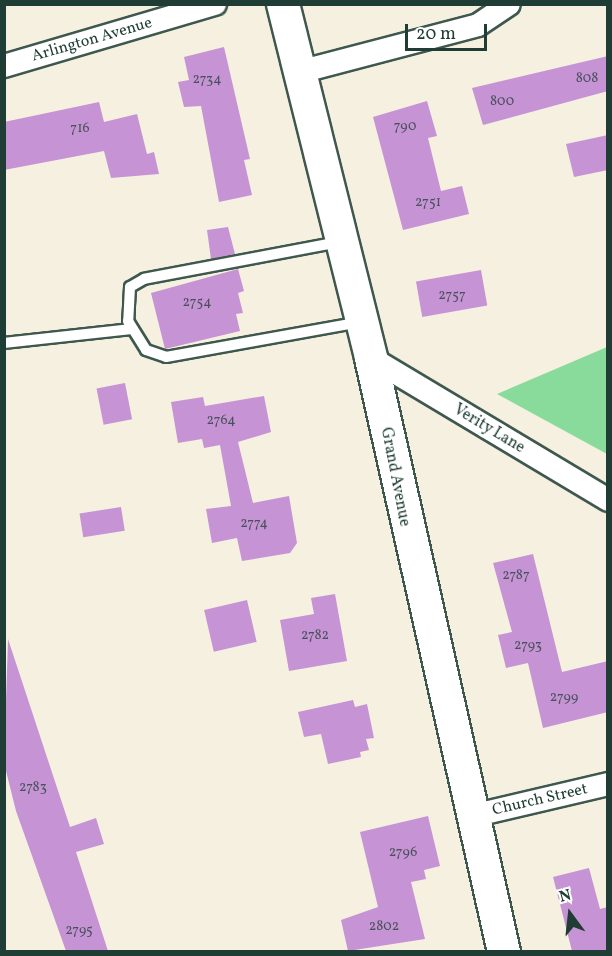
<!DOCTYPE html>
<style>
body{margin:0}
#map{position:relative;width:612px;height:956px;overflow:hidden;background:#f5f0e0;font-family:Vollkorn,serif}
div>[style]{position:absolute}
.green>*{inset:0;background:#89db9b}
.building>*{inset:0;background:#c693d5;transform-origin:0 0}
.roads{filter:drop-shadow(2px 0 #3f584e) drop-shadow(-2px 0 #3f584e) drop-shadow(0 2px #3f584e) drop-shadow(0 -2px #3f584e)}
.lane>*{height:10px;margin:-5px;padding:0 5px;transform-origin:5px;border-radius:5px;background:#fff}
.street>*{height:22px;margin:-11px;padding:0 11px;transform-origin:11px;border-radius:11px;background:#fff}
.secondary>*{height:32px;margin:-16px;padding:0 16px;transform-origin:16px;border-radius:16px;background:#fff}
span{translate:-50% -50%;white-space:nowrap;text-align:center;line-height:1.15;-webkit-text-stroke:5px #fff;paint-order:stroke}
.number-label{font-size:14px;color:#49525c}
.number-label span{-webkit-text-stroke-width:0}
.street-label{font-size:16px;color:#1f3d34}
.frame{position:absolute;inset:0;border:6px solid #1f3d34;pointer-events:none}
.north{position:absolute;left:540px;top:884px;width:60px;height:60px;-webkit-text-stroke:4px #fff;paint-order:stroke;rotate:345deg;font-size:16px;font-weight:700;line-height:24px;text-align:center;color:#1f3d34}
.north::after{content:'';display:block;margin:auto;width:21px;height:27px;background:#1f3d34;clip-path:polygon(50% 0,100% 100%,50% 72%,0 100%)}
.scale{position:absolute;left:405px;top:24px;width:82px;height:27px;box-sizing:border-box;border:3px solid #1f3d34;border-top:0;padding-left:8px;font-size:18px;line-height:21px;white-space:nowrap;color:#1f3d34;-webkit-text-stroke:4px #fff;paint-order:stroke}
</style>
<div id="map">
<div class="green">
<div style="clip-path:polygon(607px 347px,607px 454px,497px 394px)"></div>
</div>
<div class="building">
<div style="clip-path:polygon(224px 47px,250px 159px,244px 160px,252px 195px,219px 202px,201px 106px,184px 107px,178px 82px,189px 80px,184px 57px)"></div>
<div style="clip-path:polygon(608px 56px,608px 91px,483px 125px,472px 88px)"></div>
<div style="clip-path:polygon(427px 101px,437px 136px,428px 138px,441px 191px,462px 186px,469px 214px,403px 230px,373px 117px)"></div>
<div style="clip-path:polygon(99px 102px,104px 122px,137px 114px,147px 154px,154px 152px,159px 174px,111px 178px,104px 151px,4px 170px,4px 122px)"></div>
<div style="clip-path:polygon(608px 135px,608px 170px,574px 177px,566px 144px)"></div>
<div style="clip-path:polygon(228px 227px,235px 254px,211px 259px,207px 230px)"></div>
<div style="clip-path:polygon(238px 269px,244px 291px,238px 293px,243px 313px,236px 314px,240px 331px,165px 349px,151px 293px)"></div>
<div style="left:481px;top:270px;width:36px;height:66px;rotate:80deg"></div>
<div style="left:125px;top:383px;width:37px;height:29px;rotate:79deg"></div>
<div style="clip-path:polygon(264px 396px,271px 432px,238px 442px,253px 503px,289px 496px,297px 543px,290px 553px,242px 561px,237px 538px,212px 543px,206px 509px,231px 506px,220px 445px,204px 448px,202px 439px,178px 443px,171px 402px,203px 397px,205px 406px)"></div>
<div style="left:121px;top:507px;width:24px;height:42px;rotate:81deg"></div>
<div style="clip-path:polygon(533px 554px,562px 672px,608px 661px,608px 712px,543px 728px,528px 663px,506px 668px,498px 635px,512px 632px,493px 563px)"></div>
<div style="clip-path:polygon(335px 594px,347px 661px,289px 671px,280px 620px,314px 614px,311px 598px)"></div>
<div style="left:247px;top:600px;width:43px;height:44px;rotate:77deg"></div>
<div style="clip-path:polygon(8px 639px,70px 827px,96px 818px,104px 844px,76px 852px,108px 951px,66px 951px,16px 811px,4px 763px)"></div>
<div style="clip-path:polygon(353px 700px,355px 707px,367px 704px,374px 738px,366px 739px,369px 750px,360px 752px,361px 757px,328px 764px,321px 734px,304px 737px,298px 712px)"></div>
<div style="clip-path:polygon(428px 816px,440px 866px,424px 870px,426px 879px,411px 882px,425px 939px,348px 951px,341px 920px,378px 907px,360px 832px)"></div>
<div style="clip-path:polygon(589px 868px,600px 909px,608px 907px,608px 951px,572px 951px,553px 877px)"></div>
</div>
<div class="roads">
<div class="lane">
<div style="left:339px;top:242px;width:198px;rotate:169.3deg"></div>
<div style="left:144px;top:279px;width:16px;rotate:150deg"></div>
<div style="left:130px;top:287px;width:34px;rotate:93deg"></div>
<div style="left:128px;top:321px;width:34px;rotate:58deg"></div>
<div style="left:146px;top:350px;width:21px;rotate:19deg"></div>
<div style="left:166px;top:357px;width:197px;rotate:-10.2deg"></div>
<div style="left:4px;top:343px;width:128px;rotate:-6.3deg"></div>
</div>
<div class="street">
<div style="left:4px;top:66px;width:220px;rotate:-16.4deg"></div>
<div style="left:303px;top:71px;width:181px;rotate:-14.7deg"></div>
<div style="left:478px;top:25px;width:37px;rotate:-34deg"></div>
<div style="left:371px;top:358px;width:276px;rotate:30.9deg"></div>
<div style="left:472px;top:816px;width:140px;rotate:-13.2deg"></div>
</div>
<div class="secondary">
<div style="left:283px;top:4px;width:365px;rotate:76deg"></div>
<div style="left:371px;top:358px;width:609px;rotate:77.38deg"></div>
</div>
</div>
<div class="number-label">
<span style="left:587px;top:79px">808</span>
<span style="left:207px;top:80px">2734</span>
<span style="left:502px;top:102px">800</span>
<span style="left:405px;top:127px">790</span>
<span style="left:80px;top:129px">716</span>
<span style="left:428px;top:203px">2751</span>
<span style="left:452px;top:296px">2757</span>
<span style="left:197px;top:303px">2754</span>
<span style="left:221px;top:421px">2764</span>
<span style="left:254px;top:524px">2774</span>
<span style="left:516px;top:576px">2787</span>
<span style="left:315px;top:636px">2782</span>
<span style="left:528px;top:646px">2793</span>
<span style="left:564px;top:698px">2799</span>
<span style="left:33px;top:788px">2783</span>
<span style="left:403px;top:853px">2796</span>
<span style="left:384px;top:927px">2802</span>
<span style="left:79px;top:931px">2795</span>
</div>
<div class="street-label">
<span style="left:92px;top:40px;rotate:-16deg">Arlington Avenue</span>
<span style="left:489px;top:429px;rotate:31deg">Verity Lane</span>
<span style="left:395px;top:477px;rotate:79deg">Grand Avenue</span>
<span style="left:540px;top:800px;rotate:-13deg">Church Street</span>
</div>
<div class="frame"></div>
<div class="north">N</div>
<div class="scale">20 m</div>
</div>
